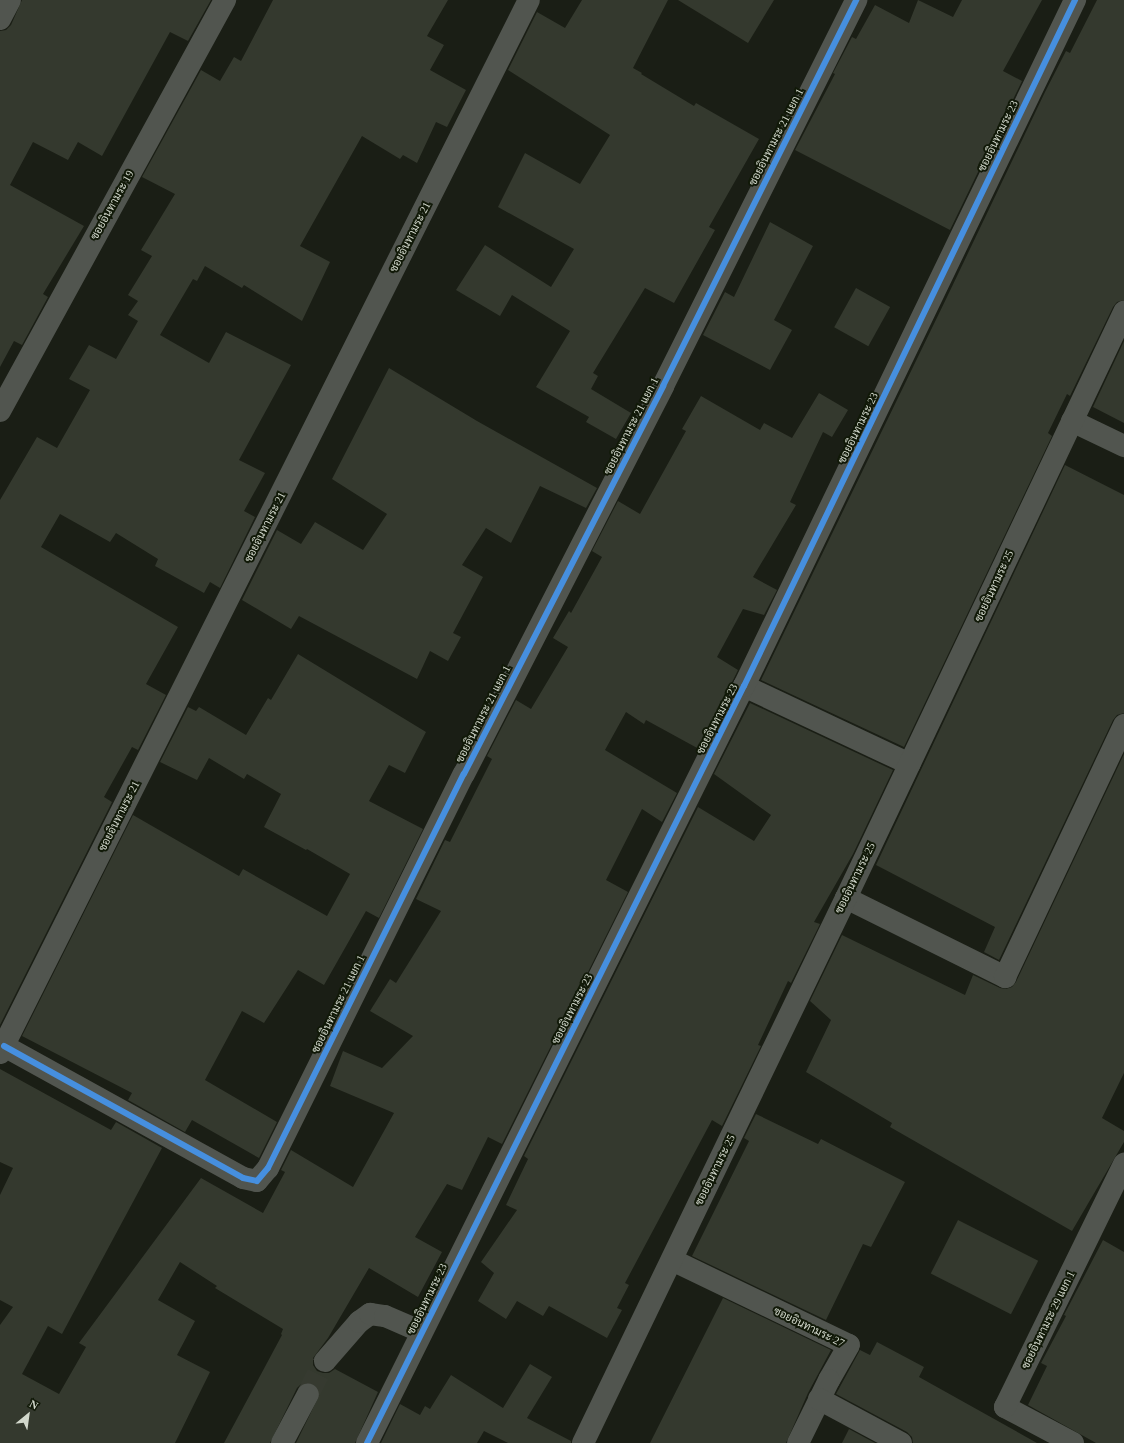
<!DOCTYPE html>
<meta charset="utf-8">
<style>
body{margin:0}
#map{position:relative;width:1124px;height:1443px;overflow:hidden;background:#1a1e15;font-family:"Times New Roman",Sarabun,serif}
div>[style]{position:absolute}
.building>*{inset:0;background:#34392e;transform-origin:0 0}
.minor-tunnel>*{height:22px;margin-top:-11px;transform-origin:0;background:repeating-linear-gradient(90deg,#363a30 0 22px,transparent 0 33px)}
.minor>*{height:22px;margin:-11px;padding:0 11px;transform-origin:11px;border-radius:11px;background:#51554f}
.cycleway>*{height:6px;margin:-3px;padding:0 3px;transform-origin:3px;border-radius:3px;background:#468fdf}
span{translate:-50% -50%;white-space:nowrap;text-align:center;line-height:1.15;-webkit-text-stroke:4px #111908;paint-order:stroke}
.street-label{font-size:11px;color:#d2d8cc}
.north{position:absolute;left:8px;top:1395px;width:40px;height:40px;-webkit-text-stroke:3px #111908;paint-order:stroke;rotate:29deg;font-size:11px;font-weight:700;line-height:16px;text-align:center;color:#d2d8cc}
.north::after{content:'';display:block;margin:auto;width:14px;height:18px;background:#d2d8cc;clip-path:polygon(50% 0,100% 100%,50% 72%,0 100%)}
</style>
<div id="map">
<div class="building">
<div style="clip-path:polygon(22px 0,211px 0,188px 41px,170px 32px,102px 156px,78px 142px,68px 160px,33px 142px,10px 185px,84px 226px,43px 294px,48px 297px,22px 345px,14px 341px,0 367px,0 31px,6px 30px,11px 25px)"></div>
<div style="clip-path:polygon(273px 0,448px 0,427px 36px,444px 45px,430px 70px,466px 90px,447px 127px,436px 122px,417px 163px,403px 155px,400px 159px,362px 136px,300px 246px,330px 262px,302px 321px,244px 285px,242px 288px,205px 266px,197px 281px,193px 279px,160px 335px,209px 363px,226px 332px,291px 365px,239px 460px,265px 473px,244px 511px,255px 517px,220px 588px,210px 582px,204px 593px,155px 566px,158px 559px,116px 533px,110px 542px,60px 514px,41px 547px,178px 627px,146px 684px,166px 695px,138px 750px,132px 747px,104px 797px,112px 802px,0 1025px,0 500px,37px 437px,57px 448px,90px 390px,69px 379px,89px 345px,116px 359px,138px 321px,128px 315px,138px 301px,128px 295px,152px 256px,141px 250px,175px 194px,142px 177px,201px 70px,220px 81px,234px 57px,241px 61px)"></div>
<div style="clip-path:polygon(582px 0,668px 0,633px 68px,642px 73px,641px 74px,694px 106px,696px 103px,759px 139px,709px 227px,715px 230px,674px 303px,645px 288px,593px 373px,598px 376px,591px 389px,631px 413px,616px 439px,586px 422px,589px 417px,536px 387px,570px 331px,512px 295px,500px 316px,456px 290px,485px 245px,551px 287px,574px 249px,498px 207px,525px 153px,580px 184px,610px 135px,508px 70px,537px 12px,565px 28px)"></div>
<div style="clip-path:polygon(678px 0,774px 0,748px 43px)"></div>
<div style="clip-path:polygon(918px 0,953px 17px,962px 0,1042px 0,1003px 71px,1022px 81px,950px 230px,795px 150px,835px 74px,833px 73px,852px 37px,856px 39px,875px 5px,909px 23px)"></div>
<div style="clip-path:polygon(1097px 0,1124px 0,1124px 300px,1117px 302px,1113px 307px,1070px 396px,1067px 394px,1048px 433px,1052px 436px,904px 747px,761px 680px,947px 297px,1045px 92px,1066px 51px,1070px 53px)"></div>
<div style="clip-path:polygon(770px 222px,813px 246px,774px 320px,792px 330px,770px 370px,703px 335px,725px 292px,734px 297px)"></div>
<div style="left:856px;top:288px;width:39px;height:45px;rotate:29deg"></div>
<div style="clip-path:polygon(1124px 341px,1124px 423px,1093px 407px)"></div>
<div style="clip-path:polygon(389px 368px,477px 421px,597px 488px,586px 508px,540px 486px,511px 543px,486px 528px,462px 565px,483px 577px,453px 633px,461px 637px,448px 661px,430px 651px,417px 679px,299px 616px,291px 629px,242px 600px,277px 530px,301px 544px,315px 522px,363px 550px,387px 514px,332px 479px)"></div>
<div style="clip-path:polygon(819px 393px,848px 410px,832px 437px,823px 432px,790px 502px,796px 505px,753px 577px,777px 590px,764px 615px,743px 609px,717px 657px,738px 670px,699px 749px,646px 720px,644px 724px,626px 712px,605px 750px,677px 793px,662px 822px,642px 809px,606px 880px,628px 892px,502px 1144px,488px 1137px,462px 1190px,447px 1184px,415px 1237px,442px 1252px,418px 1297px,369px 1268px,328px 1338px,313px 1358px,313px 1365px,317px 1371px,323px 1373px,329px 1373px,335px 1369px,378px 1392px,355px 1443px,296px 1443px,320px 1394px,318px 1387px,313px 1383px,308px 1382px,302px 1383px,297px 1388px,270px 1443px,224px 1443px,282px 1335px,281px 1334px,283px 1329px,215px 1288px,217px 1286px,180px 1262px,158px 1300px,195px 1321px,177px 1355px,210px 1372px,175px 1443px,0 1443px,0 1325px,13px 1307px,0 1300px,0 1195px,13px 1168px,0 1162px,0 1069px,111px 1130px,116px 1122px,162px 1148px,62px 1334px,48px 1326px,22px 1374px,59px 1394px,86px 1347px,79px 1343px,201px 1178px,263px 1213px,285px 1172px,281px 1170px,291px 1150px,353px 1187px,394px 1113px,330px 1086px,343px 1051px,382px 1068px,413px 1036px,370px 1011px,390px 979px,396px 983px,441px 911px,416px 899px,445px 840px,450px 842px,492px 759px,487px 756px,516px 700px,531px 709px,568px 647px,553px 638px,569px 611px,571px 613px,602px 557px,592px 551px,618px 501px,640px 514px,686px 431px,682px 429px,701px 396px,760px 430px,764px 423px,792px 438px)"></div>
<div style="clip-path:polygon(1065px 465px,1124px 495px,1124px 713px,1117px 715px,1113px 720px,999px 960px,984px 952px,995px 927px,876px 865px)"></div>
<div style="clip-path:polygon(298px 654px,426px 732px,405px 773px,389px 765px,369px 801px,423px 829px,379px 918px,366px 911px,324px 985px,298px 970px,264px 1023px,242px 1011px,205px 1080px,277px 1122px,259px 1158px,192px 1120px,185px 1132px,128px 1100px,132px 1093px,22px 1036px,133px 815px,239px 876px,243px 869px,327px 916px,350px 874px,307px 849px,306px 850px,264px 827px,281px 794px,247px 774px,244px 779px,209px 758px,197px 780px,160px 762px,188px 707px,196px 711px,199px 707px,246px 735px,268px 698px,271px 700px)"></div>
<div style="clip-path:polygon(750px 703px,893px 770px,853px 854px,814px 922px,820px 924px,791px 983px,788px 981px,758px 1045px,761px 1046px,722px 1126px,712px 1120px,625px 1283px,629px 1285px,617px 1308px,622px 1310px,607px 1338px,549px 1306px,543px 1316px,517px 1301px,506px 1319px,478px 1301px,494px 1273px,481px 1262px,517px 1210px,506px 1205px,528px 1159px,524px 1156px,698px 807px,754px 841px,771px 815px,714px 774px)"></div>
<div style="clip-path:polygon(1124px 754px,1124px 1073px,1102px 1118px,1124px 1131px,1124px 1142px,1072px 1231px,890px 1127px,892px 1123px,806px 1072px,831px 1020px,810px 1001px,842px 935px,965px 995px,973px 975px,1000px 988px,1006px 989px,1012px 987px,1016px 982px)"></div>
<div style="clip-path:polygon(756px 1114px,818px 1144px,821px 1139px,905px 1182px,871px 1247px,863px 1244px,826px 1320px,692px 1256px,749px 1141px,744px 1138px)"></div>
<div style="left:958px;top:1220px;width:90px;height:60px;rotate:27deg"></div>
<div style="clip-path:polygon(1103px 1240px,1124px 1252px,1124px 1443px,1096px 1443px,1028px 1405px,1047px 1366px,1041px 1363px,1066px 1316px,1064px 1315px)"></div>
<div style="clip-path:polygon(723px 1298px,831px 1350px,808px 1393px,786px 1443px,650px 1443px)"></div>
<div style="clip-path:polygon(877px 1342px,924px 1367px,919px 1377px,1037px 1443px,913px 1443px,912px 1437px,907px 1432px,836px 1394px,860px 1350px,870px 1355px)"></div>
<div style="clip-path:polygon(530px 1364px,552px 1377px,527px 1418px,571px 1441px,571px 1443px,508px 1443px,484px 1431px,477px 1443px,381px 1443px,400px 1404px,420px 1415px,425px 1406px,430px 1409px,451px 1375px,503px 1408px)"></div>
<div style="clip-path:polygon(849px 1429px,875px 1443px,842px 1443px)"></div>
</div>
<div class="minor-tunnel">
<div style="left:308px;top:1394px;width:37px;rotate:-63deg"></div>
</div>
<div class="minor">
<div style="left:0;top:19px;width:21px;rotate:-62deg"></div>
<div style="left:0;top:411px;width:469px;rotate:-61.3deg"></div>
<div style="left:1072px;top:421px;width:58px;rotate:25.7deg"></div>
<div style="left:744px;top:686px;width:183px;rotate:25.2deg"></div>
<div style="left:846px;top:898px;width:178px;rotate:26.4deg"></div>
<div style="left:1005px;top:977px;width:279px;rotate:-64.7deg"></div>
<div style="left:4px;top:1046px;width:273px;rotate:28.9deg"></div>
<div style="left:243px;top:1178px;width:14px;rotate:12deg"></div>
<div style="left:257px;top:1181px;width:17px;rotate:-50deg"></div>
<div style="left:268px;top:1168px;width:440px;rotate:-63.6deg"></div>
<div style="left:464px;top:774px;width:436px;rotate:-62.8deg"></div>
<div style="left:663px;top:386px;width:432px;rotate:-63.4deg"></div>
<div style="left:0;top:1053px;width:1178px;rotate:-63.33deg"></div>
<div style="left:672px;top:1260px;width:196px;rotate:25.7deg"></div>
<div style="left:849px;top:1345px;width:40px;rotate:119.7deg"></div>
<div style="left:829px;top:1380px;width:70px;rotate:116.2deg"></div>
<div style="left:325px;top:1361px;width:52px;rotate:-48.9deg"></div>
<div style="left:359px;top:1322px;width:14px;rotate:-36deg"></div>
<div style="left:370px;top:1314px;width:15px;rotate:8deg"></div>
<div style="left:385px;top:1316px;width:40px;rotate:23.4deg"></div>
<div style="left:819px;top:1399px;width:93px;rotate:28.2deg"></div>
<div style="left:282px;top:1443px;width:55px;rotate:-62deg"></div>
<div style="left:367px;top:1443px;width:846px;rotate:-63.53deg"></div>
<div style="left:744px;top:686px;width:762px;rotate:-64.24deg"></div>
<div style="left:583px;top:1443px;width:605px;rotate:-64.24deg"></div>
<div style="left:846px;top:898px;width:649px;rotate:-64.62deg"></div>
<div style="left:1073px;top:1443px;width:77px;rotate:-152.1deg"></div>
<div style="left:1005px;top:1407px;width:271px;rotate:-63.9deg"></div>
</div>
<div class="cycleway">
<div style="left:4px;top:1046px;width:273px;rotate:28.9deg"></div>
<div style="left:243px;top:1178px;width:14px;rotate:12deg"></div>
<div style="left:257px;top:1181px;width:17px;rotate:-50deg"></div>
<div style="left:268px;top:1168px;width:440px;rotate:-63.6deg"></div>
<div style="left:464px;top:774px;width:436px;rotate:-62.8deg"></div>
<div style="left:663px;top:386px;width:432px;rotate:-63.4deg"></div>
<div style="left:367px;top:1443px;width:846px;rotate:-63.53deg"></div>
<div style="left:744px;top:686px;width:762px;rotate:-64.24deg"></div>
</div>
<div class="street-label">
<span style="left:998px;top:136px;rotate:-64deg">ซอยอินทามระ 23</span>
<span style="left:776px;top:137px;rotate:-63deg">ซอยอินทามระ 21 แยก 1</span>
<span style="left:112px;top:205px;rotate:-61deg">ซอยอินทามระ 19</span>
<span style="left:410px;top:237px;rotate:-63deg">ซอยอินทามระ 21</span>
<span style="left:631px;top:426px;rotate:-63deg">ซอยอินทามระ 21 แยก 1</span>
<span style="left:858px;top:428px;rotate:-64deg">ซอยอินทามระ 23</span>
<span style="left:265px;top:527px;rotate:-63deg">ซอยอินทามระ 21</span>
<span style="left:994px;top:586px;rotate:-65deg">ซอยอินทามระ 25</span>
<span style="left:483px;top:714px;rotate:-63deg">ซอยอินทามระ 21 แยก 1</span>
<span style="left:717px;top:719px;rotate:-63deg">ซอยอินทามระ 23</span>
<span style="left:119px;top:816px;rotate:-63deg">ซอยอินทามระ 21</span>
<span style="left:855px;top:878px;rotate:-64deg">ซอยอินทามระ 25</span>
<span style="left:338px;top:1004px;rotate:-64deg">ซอยอินทามระ 21 แยก 1</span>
<span style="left:572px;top:1009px;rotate:-63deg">ซอยอินทามระ 23</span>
<span style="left:715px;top:1170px;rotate:-64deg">ซอยอินทามระ 25</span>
<span style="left:427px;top:1299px;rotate:-64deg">ซอยอินทามระ 23</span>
<span style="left:1048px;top:1320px;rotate:-64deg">ซอยอินทามระ 29 แยก 1</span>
<span style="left:809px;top:1327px;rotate:26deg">ซอยอินทามระ 27</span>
</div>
<div class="north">N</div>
</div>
